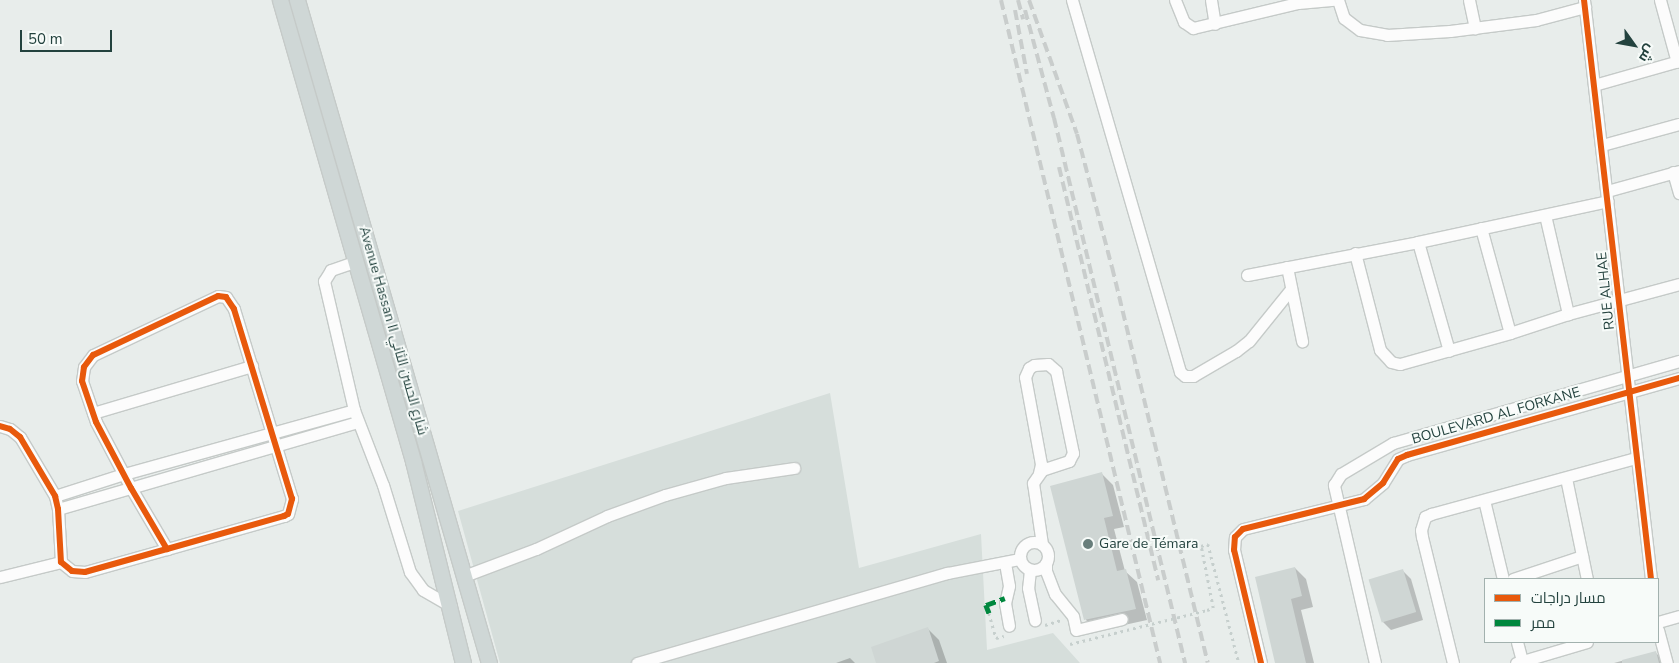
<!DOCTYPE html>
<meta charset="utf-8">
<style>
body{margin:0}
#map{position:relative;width:1679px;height:663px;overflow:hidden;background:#e8edeb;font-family:"Nunito Sans",Cairo,sans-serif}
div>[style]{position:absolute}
.built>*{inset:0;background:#d6dedb}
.shadow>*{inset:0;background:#0003}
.building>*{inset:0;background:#cfd6d4;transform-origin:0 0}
.path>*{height:2.5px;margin-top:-1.25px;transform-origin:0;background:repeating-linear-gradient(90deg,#c6cfcd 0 2.5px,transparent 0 6.5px)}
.roads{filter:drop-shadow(1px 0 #c5cac8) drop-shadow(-1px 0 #c5cac8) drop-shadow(0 1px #c5cac8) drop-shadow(0 -1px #c5cac8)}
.minor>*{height:11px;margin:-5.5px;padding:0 5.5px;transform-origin:5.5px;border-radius:5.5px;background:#fcfcfc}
.minor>.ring{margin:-5.5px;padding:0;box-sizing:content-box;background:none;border:11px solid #fcfcfc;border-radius:50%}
.major>*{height:15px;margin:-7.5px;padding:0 7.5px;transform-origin:7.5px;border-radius:7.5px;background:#cfd7d6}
.rail>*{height:4px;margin-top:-2px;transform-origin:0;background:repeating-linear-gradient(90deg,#c9cdcc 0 10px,transparent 0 15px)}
.path-bridge>*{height:2.5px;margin-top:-1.25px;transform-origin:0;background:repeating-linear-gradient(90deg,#c6cfcd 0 2.5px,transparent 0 6.5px)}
.quiet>*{height:5px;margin-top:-2.5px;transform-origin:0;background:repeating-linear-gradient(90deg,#00873e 0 10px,transparent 0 15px)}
.cycleway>*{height:6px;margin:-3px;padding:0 3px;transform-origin:3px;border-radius:3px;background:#e8590c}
.dots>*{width:14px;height:14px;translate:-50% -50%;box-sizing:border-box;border:2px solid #f7fbf9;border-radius:50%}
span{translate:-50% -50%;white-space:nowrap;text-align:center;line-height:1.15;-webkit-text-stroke:4px #f7fbf9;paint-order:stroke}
.street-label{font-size:14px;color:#23423e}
.poi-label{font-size:14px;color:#23423e}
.left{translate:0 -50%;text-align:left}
.legend{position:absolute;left:1484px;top:578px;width:175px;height:65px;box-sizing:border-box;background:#f7fbf9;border:1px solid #a2b1ae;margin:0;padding:6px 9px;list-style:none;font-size:15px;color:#23423e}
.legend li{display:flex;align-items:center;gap:10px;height:25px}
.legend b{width:25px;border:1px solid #a2b1ae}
.north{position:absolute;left:1609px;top:20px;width:50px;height:50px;-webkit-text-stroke:4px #f7fbf9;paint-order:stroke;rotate:122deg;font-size:14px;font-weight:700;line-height:20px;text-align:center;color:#23423e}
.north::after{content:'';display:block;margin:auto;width:18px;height:22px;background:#23423e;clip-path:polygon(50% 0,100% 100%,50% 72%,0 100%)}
.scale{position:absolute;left:20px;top:30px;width:92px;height:22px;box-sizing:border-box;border:2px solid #23423e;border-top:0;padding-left:6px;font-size:15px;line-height:18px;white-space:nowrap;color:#23423e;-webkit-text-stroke:4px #f7fbf9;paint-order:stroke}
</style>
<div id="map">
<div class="built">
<div style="clip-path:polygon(830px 393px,859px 568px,981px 534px,987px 650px,1053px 633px,1080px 663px,500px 663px,458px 511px)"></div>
</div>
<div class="shadow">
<div style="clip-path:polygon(1102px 474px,1113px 485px,1124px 527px,1114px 529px,1125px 571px,1137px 582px,1147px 620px,1097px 631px,1086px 620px)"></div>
<div style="clip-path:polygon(1295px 568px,1306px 579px,1313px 607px,1301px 610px,1314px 663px,1277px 663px)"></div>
<div style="clip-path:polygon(1403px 571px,1411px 579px,1423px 620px,1391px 630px,1383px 622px)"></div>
<div style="clip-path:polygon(928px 629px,939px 640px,947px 663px,878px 663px)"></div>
<div style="clip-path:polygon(1655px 652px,1666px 663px,1614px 663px)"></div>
<div style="clip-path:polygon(850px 658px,855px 663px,836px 663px)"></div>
</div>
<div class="building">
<div style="clip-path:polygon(1102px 472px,1113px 516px,1104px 518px,1117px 571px,1126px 569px,1136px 609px,1084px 620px,1050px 486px)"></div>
<div style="clip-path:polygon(1295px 567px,1302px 596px,1291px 599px,1306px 663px,1275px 663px,1255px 577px)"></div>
<div style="left:1403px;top:569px;width:45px;height:36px;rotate:73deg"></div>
<div style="clip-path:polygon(928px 627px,939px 661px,934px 663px,876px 663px,871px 647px)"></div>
<div style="clip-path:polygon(1656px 651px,1659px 663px,1622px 663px,1622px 660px)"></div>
</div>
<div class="path">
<div style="left:1207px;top:610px;width:6px;rotate:-18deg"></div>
<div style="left:1213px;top:608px;width:63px;rotate:-101deg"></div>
<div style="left:1201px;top:546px;width:7px;rotate:-16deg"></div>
<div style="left:1208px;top:544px;width:123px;rotate:75.4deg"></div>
<div style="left:989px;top:613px;width:26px;rotate:74deg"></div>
<div style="left:996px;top:638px;width:8px;rotate:-14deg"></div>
<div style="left:1045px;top:625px;width:17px;rotate:-17deg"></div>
</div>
<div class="roads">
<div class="minor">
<div style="left:1072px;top:0;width:387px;rotate:73.8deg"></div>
<div style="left:1180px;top:372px;width:6px;rotate:39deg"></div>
<div style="left:1185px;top:376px;width:8px"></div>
<div style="left:1193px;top:376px;width:50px;rotate:-30.2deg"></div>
<div style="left:1236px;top:351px;width:16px;rotate:-38deg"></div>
<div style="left:1249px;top:341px;width:67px;rotate:-51.1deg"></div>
<div style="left:1175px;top:0;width:24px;rotate:68deg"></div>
<div style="left:1184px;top:22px;width:11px;rotate:34deg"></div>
<div style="left:1193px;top:28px;width:108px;rotate:-13.4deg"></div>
<div style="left:1298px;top:3px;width:36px;rotate:-5deg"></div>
<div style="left:1211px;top:0;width:24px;rotate:81deg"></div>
<div style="left:1338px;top:0;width:19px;rotate:72deg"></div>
<div style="left:1344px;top:18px;width:20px;rotate:37deg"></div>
<div style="left:1360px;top:30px;width:27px;rotate:10deg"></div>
<div style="left:1387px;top:35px;width:63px;rotate:-3.6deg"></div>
<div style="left:1450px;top:31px;width:87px;rotate:-7.3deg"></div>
<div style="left:1536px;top:20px;width:51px;rotate:-14.9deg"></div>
<div style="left:1469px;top:0;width:29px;rotate:78deg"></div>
<div style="left:1584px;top:0;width:583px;rotate:83.4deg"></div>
<div style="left:1660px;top:0;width:64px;rotate:74.7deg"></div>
<div style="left:1594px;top:85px;width:88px;rotate:-15.8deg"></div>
<div style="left:1602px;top:145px;width:80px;rotate:-15.3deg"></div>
<div style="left:1673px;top:172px;width:22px;rotate:74deg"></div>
<div style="left:1607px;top:191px;width:75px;rotate:-15.5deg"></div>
<div style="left:1545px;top:215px;width:102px;rotate:76.9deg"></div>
<div style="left:1481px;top:228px;width:109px;rotate:74.6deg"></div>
<div style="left:1418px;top:242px;width:113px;rotate:74.1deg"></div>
<div style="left:1355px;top:253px;width:100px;rotate:75.5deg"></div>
<div style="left:1380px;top:350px;width:16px;rotate:47deg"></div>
<div style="left:1391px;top:362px;width:9px;rotate:13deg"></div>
<div style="left:1400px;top:364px;width:114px;rotate:-15.7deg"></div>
<div style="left:1510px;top:333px;width:61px;rotate:-18.1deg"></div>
<div style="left:1568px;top:314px;width:115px;rotate:-15.1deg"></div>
<div style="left:357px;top:261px;width:28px;rotate:161deg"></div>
<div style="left:331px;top:270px;width:13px;rotate:122deg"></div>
<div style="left:324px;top:281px;width:132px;rotate:76.9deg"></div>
<div style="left:354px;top:410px;width:80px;rotate:68.9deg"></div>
<div style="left:383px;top:485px;width:91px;rotate:72.8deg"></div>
<div style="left:410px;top:572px;width:22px;rotate:54deg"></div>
<div style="left:423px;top:590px;width:32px;rotate:30deg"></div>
<div style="left:1287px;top:267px;width:76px;rotate:78.5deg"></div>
<div style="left:1247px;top:275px;width:174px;rotate:-10.9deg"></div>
<div style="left:1418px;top:242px;width:194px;rotate:-12.2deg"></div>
<div style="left:93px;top:413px;width:166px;rotate:-16.5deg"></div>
<div style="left:0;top:426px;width:10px;rotate:17deg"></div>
<div style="left:10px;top:429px;width:13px;rotate:39deg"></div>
<div style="left:20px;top:437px;width:69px;rotate:59.3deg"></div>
<div style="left:55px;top:496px;width:13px;rotate:77deg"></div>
<div style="left:58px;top:509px;width:53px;rotate:86.8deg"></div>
<div style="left:61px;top:562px;width:14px;rotate:39deg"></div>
<div style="left:72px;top:571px;width:13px;rotate:4deg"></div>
<div style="left:85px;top:572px;width:85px;rotate:-15.7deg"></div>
<div style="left:167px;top:549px;width:122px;rotate:-15.8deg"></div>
<div style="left:284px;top:516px;width:4px;rotate:-27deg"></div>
<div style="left:288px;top:514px;width:16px;rotate:-75deg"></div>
<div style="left:292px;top:499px;width:199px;rotate:-107deg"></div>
<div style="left:234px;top:309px;width:14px;rotate:-124deg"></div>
<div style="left:226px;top:297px;width:8px;rotate:-173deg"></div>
<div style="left:218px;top:296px;width:138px;rotate:154.7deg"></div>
<div style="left:93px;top:355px;width:15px;rotate:127deg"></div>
<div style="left:84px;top:367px;width:14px;rotate:98deg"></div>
<div style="left:82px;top:381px;width:43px;rotate:71.1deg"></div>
<div style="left:96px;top:422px;width:75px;rotate:62.1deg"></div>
<div style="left:131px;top:488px;width:71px;rotate:59.5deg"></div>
<div style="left:1039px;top:473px;width:9px;rotate:-77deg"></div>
<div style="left:1041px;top:464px;width:88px;rotate:-100.4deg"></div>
<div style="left:1025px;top:377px;width:10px;rotate:-66deg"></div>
<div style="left:1029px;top:368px;width:6px;rotate:-31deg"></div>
<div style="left:1034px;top:365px;width:14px;rotate:-4deg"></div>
<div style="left:1048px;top:364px;width:11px;rotate:41deg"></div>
<div style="left:1056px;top:371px;width:84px;rotate:78.3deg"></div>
<div style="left:1073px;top:453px;width:9px;rotate:117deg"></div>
<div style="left:1069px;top:461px;width:28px;rotate:162deg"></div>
<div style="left:1042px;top:470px;width:16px;rotate:125deg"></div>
<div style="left:1033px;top:483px;width:62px;rotate:81.6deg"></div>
<div style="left:1566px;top:478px;width:103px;rotate:78.3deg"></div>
<div style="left:55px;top:496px;width:72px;rotate:-17.7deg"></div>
<div style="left:124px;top:474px;width:239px;rotate:-15.5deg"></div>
<div style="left:1484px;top:500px;width:81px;rotate:76.5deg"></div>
<div style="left:58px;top:509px;width:312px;rotate:-16.2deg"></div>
<div class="ring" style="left:1020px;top:542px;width:17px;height:17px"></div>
<div style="left:1005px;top:563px;width:23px;rotate:80deg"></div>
<div style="left:1009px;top:586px;width:17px;rotate:103deg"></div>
<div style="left:1005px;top:603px;width:23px;rotate:80deg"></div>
<div style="left:1046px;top:563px;width:8px;rotate:90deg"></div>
<div style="left:1046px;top:571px;width:25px;rotate:69deg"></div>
<div style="left:1055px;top:594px;width:28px;rotate:51deg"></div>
<div style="left:1073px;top:616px;width:14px;rotate:78deg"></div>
<div style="left:1076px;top:630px;width:47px;rotate:-13.4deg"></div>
<div style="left:1030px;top:570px;width:18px;rotate:96deg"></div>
<div style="left:1028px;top:588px;width:33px;rotate:78deg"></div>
<div style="left:464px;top:576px;width:77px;rotate:-20.6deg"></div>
<div style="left:536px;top:549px;width:78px;rotate:-24.9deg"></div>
<div style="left:607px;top:516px;width:62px;rotate:-19.9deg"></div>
<div style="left:665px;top:495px;width:63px;rotate:-15.6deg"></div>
<div style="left:726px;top:478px;width:69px;rotate:-8.4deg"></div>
<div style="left:0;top:577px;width:63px;rotate:-13.8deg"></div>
<div style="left:1513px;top:579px;width:73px;rotate:-18.4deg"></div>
<div style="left:1658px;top:622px;width:22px;rotate:-16deg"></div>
<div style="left:1658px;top:630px;width:34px;rotate:75deg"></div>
<div style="left:1517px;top:642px;width:20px;rotate:75deg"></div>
<div style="left:637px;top:663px;width:323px;rotate:-16.2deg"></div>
<div style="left:947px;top:573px;width:74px;rotate:-10.9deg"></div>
<div style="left:1261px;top:663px;width:116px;rotate:-103.4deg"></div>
<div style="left:1234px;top:550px;width:13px;rotate:-86deg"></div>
<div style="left:1235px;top:537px;width:11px;rotate:-45deg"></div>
<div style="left:1243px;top:529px;width:125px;rotate:-13.9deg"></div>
<div style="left:1364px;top:499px;width:25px;rotate:-40deg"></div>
<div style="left:1383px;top:483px;width:28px;rotate:-58deg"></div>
<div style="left:1398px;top:459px;width:10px;rotate:-24deg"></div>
<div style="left:1407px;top:455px;width:283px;rotate:-15.8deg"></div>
<div style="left:1375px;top:663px;width:183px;rotate:-103deg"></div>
<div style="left:1334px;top:485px;width:13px;rotate:-58deg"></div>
<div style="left:1341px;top:474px;width:61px;rotate:-30.8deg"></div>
<div style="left:1393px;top:443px;width:298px;rotate:-16deg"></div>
<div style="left:1453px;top:663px;width:130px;rotate:-103.8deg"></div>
<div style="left:1422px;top:537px;width:7px;rotate:-98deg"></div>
<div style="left:1421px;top:530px;width:14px;rotate:-73deg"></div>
<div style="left:1425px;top:517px;width:7px;rotate:-27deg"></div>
<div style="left:1431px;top:514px;width:213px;rotate:-15.3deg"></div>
<div style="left:1516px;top:663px;width:74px;rotate:-16.5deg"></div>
</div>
<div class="major">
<div style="left:280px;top:0;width:480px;rotate:73.9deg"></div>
<div style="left:413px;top:461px;width:208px;rotate:76.1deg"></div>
<div style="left:297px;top:0;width:690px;rotate:73.85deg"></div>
</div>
</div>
<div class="rail">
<div style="left:1001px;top:0;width:682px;rotate:76.51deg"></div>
<div style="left:1018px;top:0;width:20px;rotate:75deg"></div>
<div style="left:1029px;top:0;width:142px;rotate:70.3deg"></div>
<div style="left:1077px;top:134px;width:138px;rotate:75.3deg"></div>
<div style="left:1112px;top:267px;width:407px;rotate:76.4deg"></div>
<div style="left:1015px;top:10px;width:65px;rotate:79.4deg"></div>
<div style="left:1025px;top:10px;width:112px;rotate:75deg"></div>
<div style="left:1054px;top:118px;width:561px;rotate:76.48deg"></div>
<div style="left:1059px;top:167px;width:425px;rotate:76.5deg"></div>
</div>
<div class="path-bridge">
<div style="left:1070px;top:644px;width:141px;rotate:-13.9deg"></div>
</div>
<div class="quiet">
<div style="left:989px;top:613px;width:9px;rotate:-111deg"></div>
<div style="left:986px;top:605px;width:20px;rotate:-20deg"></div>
</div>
<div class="cycleway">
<div style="left:1584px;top:0;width:583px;rotate:83.4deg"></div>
<div style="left:0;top:426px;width:10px;rotate:17deg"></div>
<div style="left:10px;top:429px;width:13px;rotate:39deg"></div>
<div style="left:20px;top:437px;width:69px;rotate:59.3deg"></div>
<div style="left:55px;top:496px;width:13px;rotate:77deg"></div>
<div style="left:58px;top:509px;width:53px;rotate:86.8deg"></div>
<div style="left:61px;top:562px;width:14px;rotate:39deg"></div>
<div style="left:72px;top:571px;width:13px;rotate:4deg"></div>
<div style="left:85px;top:572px;width:85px;rotate:-15.7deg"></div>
<div style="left:167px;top:549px;width:122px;rotate:-15.8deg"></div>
<div style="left:284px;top:516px;width:4px;rotate:-27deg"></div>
<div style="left:288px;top:514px;width:16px;rotate:-75deg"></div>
<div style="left:292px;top:499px;width:199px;rotate:-107deg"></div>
<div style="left:234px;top:309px;width:14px;rotate:-124deg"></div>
<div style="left:226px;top:297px;width:8px;rotate:-173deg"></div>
<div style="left:218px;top:296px;width:138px;rotate:154.7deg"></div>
<div style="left:93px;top:355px;width:15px;rotate:127deg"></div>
<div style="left:84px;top:367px;width:14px;rotate:98deg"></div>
<div style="left:82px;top:381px;width:43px;rotate:71.1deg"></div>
<div style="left:96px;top:422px;width:75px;rotate:62.1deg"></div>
<div style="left:131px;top:488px;width:71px;rotate:59.5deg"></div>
<div style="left:1261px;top:663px;width:116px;rotate:-103.4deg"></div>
<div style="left:1234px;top:550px;width:13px;rotate:-86deg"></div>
<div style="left:1235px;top:537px;width:11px;rotate:-45deg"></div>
<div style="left:1243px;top:529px;width:125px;rotate:-13.9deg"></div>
<div style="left:1364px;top:499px;width:25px;rotate:-40deg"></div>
<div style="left:1383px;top:483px;width:28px;rotate:-58deg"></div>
<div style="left:1398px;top:459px;width:10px;rotate:-24deg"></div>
<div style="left:1407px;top:455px;width:283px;rotate:-15.8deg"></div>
</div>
<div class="dots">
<div style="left:1088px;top:544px;background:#687e7b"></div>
</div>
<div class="street-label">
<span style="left:1606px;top:291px;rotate:-96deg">RUE ALHAE</span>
<span style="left:393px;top:331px;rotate:74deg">Avenue Hassan II شارع الحسن الثاني</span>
<span style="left:1496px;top:416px;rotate:-16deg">BOULEVARD AL FORKANE</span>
</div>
<div class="poi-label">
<span class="left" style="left:1099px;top:544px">Gare de Témara</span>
</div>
<ul class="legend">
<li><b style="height:6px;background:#e8590c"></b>مسار دراجات</li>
<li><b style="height:6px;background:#00873e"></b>ممر</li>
</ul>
<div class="north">ش</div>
<div class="scale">50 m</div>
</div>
